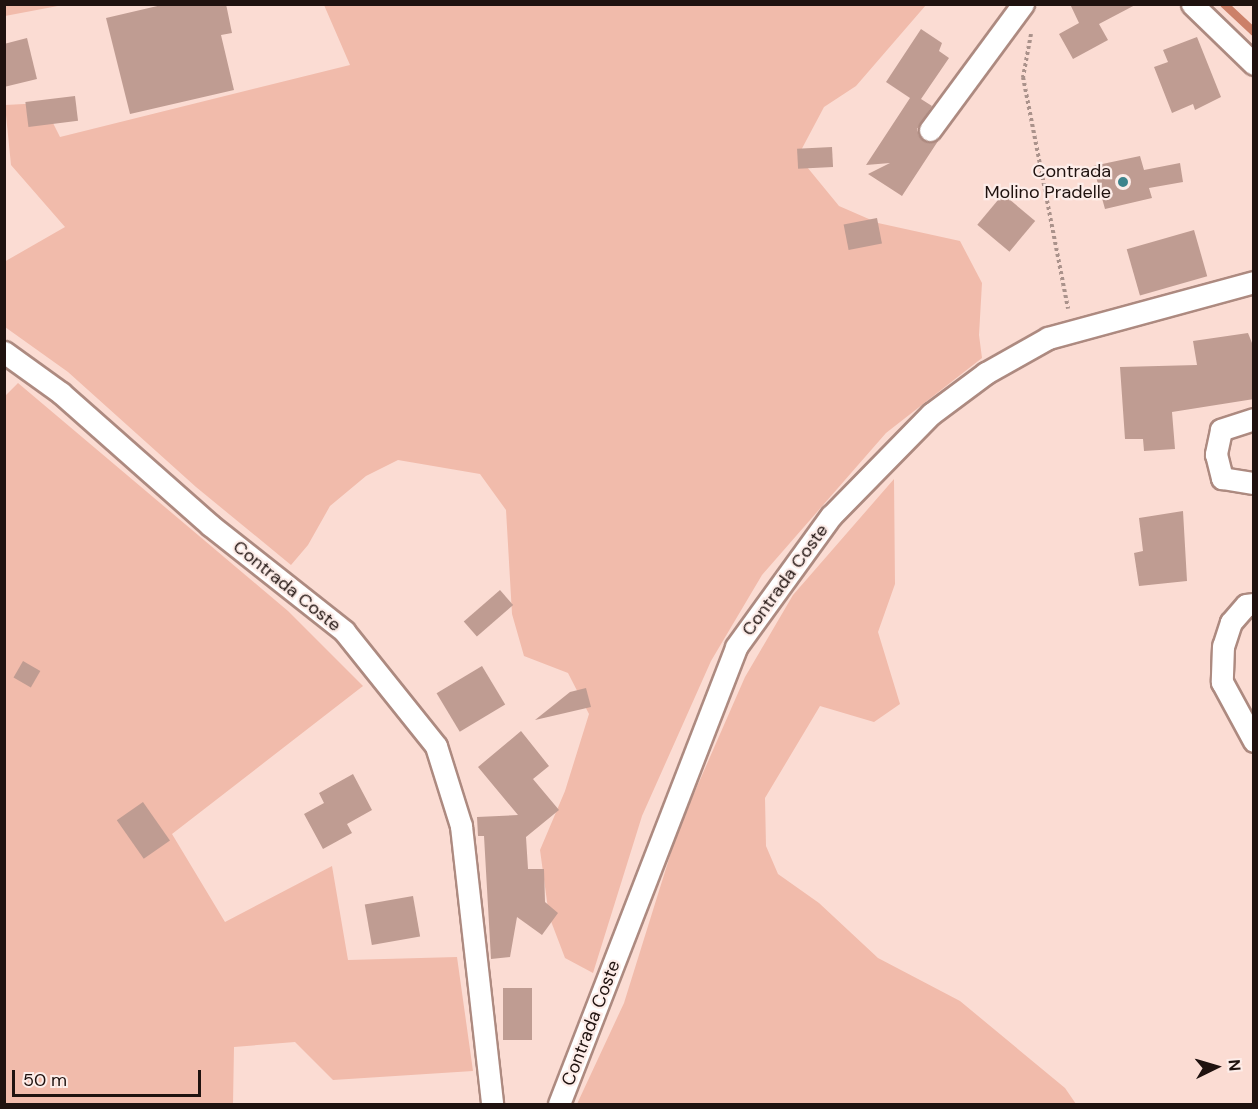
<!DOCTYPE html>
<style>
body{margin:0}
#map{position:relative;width:1258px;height:1109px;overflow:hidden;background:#fbdcd3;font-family:"DM Sans",sans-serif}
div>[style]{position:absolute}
.green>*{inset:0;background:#f1bbab}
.stream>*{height:8px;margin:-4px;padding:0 4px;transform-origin:4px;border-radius:4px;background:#cc8069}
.building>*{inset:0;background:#bf9c92;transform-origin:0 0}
.path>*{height:4px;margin-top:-2px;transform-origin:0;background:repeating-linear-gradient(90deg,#aa928b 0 3px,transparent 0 6px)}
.roads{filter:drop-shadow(2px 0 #ad8a80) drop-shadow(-2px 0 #ad8a80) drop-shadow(0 2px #ad8a80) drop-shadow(0 -2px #ad8a80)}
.street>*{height:21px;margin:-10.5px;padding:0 10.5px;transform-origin:10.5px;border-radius:10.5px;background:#fff}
.dots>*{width:16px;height:16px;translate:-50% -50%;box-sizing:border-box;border:3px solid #fdede9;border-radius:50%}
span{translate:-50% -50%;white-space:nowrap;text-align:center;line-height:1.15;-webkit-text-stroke:4.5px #fdede9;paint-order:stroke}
.poi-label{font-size:18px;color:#1f120f}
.right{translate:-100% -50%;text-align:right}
.street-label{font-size:18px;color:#1f120f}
.frame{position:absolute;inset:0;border:6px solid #1f120f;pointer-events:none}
.north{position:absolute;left:1186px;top:1037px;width:60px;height:60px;-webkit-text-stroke:4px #fdede9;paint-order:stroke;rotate:85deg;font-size:16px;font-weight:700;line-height:24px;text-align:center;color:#1f120f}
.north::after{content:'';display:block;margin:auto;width:21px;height:27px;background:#1f120f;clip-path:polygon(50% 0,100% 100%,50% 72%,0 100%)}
.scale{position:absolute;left:12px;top:1070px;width:189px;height:27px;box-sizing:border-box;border:3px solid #1f120f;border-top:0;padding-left:8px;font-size:18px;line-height:21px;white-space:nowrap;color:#1f120f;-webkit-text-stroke:4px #fdede9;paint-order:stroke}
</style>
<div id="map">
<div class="green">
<div style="clip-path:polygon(5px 4px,62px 4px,63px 5px,5px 16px)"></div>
<div style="clip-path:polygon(324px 5px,926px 5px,856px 86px,824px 107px,798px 156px,839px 206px,878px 223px,960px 241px,982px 283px,979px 335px,982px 358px,886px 433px,762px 575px,711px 661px,642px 816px,593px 973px,565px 958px,549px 916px,540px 850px,565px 791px,589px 714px,568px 673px,524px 656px,512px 614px,506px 510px,480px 474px,398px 460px,366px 476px,330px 506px,308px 545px,291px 565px,196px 487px,68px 372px,5px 327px,4px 262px,65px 227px,11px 165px,5px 105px,43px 103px,60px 137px,350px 65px)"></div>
<div style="clip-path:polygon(18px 383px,288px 611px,363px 686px,172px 834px,225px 922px,332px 866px,348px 960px,457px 957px,473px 1071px,333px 1080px,295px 1042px,234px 1047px,233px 1104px,5px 1104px,4px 397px)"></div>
<div style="clip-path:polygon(894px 479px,895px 584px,878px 632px,900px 704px,874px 722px,820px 706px,765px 798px,766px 846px,778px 874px,819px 903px,878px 958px,960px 1001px,1065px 1088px,1076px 1104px,577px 1104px,624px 1003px,678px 830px,745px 677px,793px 595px)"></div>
</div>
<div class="stream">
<div style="left:1224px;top:4px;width:41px;rotate:43deg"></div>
</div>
<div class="building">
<div style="clip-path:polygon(166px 4px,226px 4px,232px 33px,221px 35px,234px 90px,130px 114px,106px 18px)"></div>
<div style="clip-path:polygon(1070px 4px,1137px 4px,1099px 24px,1108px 40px,1073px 59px,1059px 34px,1079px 23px)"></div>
<div style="clip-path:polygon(921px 29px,942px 43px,939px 51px,949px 58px,921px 99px,932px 106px,917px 129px,919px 136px,928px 143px,940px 138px,902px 196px,868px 174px,890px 163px,866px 165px,910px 98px,886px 82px)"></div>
<div style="clip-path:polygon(1197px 37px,1221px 97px,1195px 110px,1193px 104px,1172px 113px,1154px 67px,1168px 62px,1163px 50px)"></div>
<div style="clip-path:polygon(27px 38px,37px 79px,4px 87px,4px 44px)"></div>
<div style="left:75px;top:96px;width:25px;height:50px;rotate:83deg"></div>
<div style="left:832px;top:147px;width:20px;height:35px;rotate:87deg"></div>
<div style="clip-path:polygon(1140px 156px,1144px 170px,1180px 163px,1183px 182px,1149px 188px,1152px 198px,1105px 209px,1093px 166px)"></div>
<div style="left:1003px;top:194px;width:42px;height:40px;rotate:40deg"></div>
<div style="left:877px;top:218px;width:26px;height:34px;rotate:79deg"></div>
<div style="left:1194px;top:230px;width:48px;height:70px;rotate:74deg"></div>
<div style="clip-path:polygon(1248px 333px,1254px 348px,1254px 399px,1172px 412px,1175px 449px,1144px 451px,1143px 439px,1125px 439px,1120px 367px,1197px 365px,1193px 341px)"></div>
<div style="clip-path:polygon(1183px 511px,1187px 581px,1139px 586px,1134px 553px,1143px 551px,1139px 518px)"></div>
<div style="left:500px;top:590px;width:20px;height:48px;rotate:49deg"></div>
<div style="left:23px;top:661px;width:20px;height:19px;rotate:30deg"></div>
<div style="left:482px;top:666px;width:45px;height:53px;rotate:59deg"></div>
<div style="clip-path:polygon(586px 688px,591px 707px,535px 720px,570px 692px)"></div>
<div style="clip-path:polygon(521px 731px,549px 766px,533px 779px,559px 810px,526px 837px,528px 869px,544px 869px,545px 902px,558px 913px,542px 935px,517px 917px,510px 957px,491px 959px,484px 836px,478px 836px,477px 817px,518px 815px,478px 767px)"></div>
<div style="clip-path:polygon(353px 774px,372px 810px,347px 824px,352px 833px,323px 849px,304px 814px,324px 803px,319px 793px)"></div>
<div style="left:143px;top:802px;width:47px;height:32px;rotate:55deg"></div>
<div style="left:413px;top:896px;width:41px;height:49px;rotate:80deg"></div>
<div style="left:503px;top:988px;width:29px;height:52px"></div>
</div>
<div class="path">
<div style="left:1031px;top:34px;width:44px;rotate:100.5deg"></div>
<div style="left:1023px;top:77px;width:236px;rotate:79deg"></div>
</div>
<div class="roads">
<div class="street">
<div style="left:1192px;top:4px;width:86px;rotate:44.1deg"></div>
<div style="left:930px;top:130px;width:157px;rotate:-53.6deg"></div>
<div style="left:4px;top:352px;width:70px;rotate:35.7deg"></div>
<div style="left:61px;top:393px;width:199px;rotate:41.5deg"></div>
<div style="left:210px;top:525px;width:171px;rotate:38.3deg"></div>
<div style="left:344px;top:631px;width:147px;rotate:51.3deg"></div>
<div style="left:436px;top:746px;width:84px;rotate:72.6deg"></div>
<div style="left:461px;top:826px;width:280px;rotate:83.6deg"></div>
<div style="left:1254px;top:419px;width:35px;rotate:162deg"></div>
<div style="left:1221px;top:430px;width:25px;rotate:102deg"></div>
<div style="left:1216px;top:454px;width:25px;rotate:76deg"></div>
<div style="left:1222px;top:478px;width:32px;rotate:9deg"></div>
<div style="left:1254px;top:604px;width:8px;rotate:173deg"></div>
<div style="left:1246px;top:605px;width:23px;rotate:131deg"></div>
<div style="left:1231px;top:622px;width:25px;rotate:108deg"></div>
<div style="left:1223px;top:646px;width:36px;rotate:92deg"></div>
<div style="left:1222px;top:682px;width:67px;rotate:61.5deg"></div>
<div style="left:559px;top:1104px;width:490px;rotate:-68.8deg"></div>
<div style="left:736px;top:647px;width:162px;rotate:-54.1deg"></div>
<div style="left:831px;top:516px;width:143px;rotate:-45.6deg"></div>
<div style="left:931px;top:414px;width:69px;rotate:-36.7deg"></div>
<div style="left:986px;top:373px;width:71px;rotate:-29.4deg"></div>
<div style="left:1048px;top:338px;width:213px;rotate:-15.2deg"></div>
</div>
</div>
<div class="dots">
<div style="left:1123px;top:182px;background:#3d848c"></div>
</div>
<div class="poi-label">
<span class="right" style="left:1111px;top:182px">Contrada<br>Molino Pradelle</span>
</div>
<div class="street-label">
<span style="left:785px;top:580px;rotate:-54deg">Contrada Coste</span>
<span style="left:287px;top:586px;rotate:39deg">Contrada Coste</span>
<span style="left:591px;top:1023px;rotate:-69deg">Contrada Coste</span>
</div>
<div class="frame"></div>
<div class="north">N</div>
<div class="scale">50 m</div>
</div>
